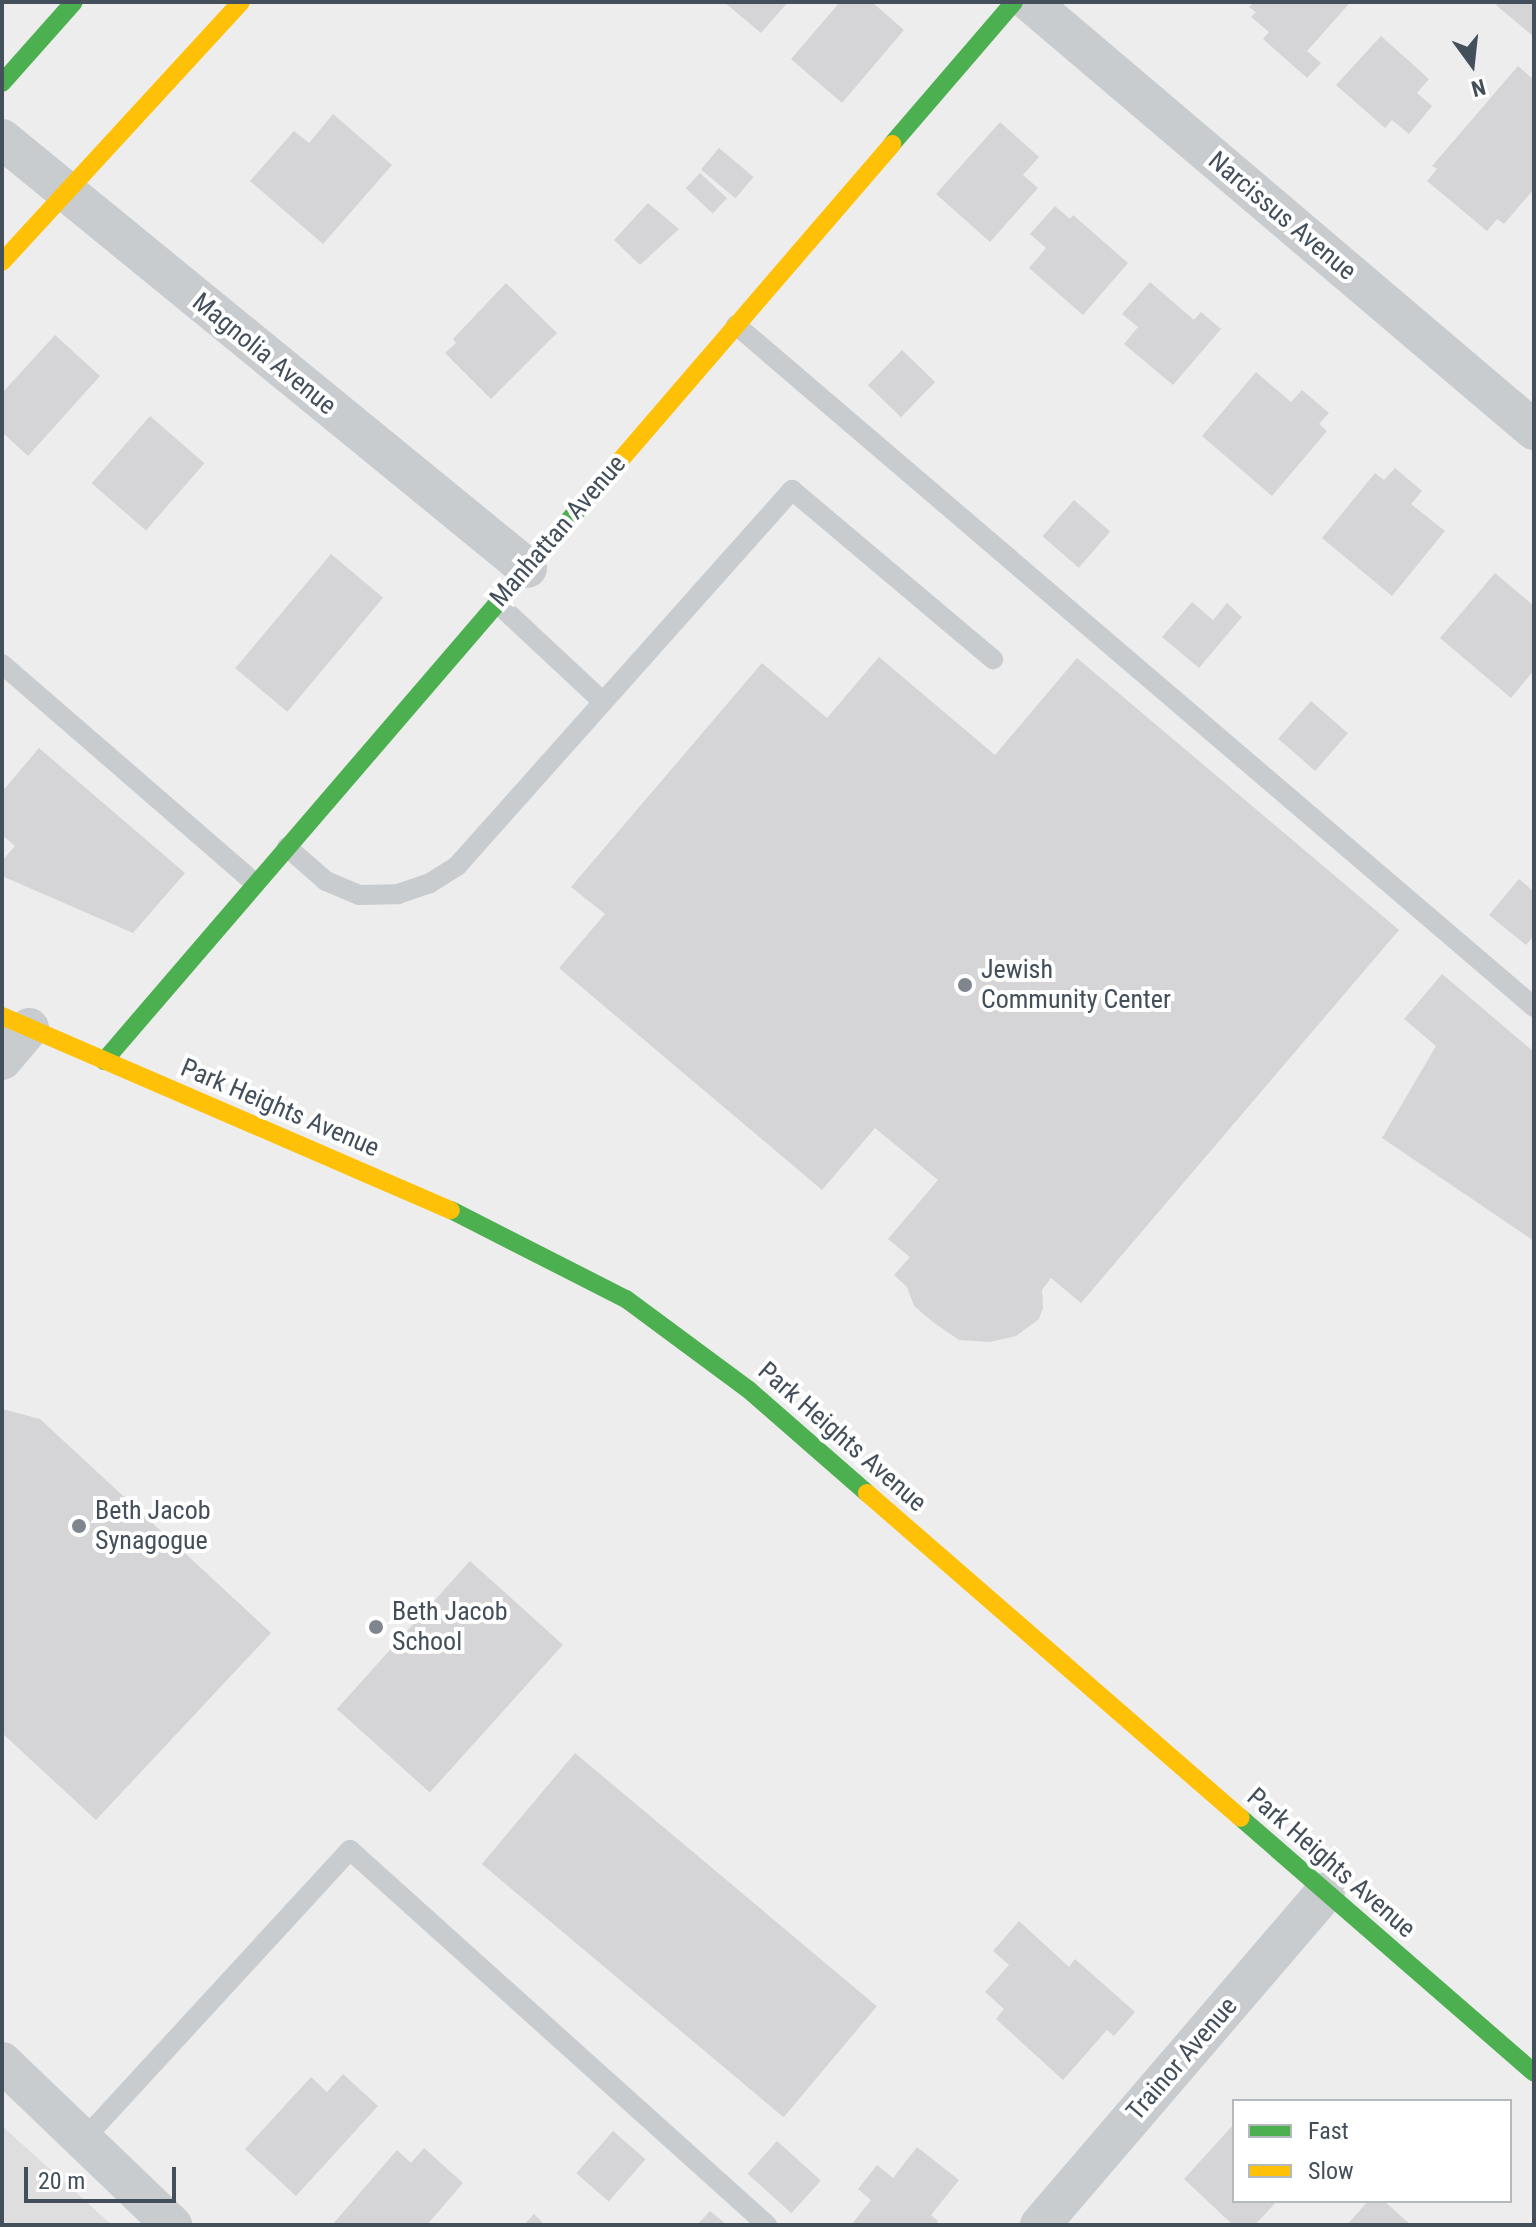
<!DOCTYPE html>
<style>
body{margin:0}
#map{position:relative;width:1536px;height:2227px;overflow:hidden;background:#eeeded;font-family:"Roboto Condensed",sans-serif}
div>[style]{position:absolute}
.education>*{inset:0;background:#dfdedf}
.building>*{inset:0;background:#d5d5d7;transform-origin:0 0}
.lane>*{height:20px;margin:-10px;padding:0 10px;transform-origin:10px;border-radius:10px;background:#c9cccf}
.street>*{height:40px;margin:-20px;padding:0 20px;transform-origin:20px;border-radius:20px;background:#c9cccf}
.fast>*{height:18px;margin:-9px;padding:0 9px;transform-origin:9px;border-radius:9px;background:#4caf50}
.slow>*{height:18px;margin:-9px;padding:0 9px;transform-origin:9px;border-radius:9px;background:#ffc107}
.dots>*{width:22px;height:22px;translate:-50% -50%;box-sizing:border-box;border:4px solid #fff;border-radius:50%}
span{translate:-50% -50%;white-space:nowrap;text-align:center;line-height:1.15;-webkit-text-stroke:8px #fff;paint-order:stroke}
.street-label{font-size:26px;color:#434f5b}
.poi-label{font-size:26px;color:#434f5b}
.left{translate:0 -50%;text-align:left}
.frame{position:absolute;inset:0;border:4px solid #434f5b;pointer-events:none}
.legend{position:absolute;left:1232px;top:2099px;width:280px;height:104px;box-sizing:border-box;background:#fff;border:2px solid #b4b9bd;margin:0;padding:10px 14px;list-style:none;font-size:24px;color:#434f5b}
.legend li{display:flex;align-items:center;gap:16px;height:40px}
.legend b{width:40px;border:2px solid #b4b9bd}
.north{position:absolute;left:1432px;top:24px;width:80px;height:80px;-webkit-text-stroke:6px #fff;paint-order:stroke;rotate:165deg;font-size:22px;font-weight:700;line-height:32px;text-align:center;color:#434f5b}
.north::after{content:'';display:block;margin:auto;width:28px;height:36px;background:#434f5b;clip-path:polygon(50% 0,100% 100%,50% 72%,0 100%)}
.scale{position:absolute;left:24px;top:2167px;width:152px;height:36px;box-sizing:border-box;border:4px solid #434f5b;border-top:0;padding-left:10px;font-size:24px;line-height:28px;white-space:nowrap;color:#434f5b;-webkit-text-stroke:6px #fff;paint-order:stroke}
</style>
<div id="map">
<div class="education">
<div style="clip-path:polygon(2px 2126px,112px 2225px,2px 2225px)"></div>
</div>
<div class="building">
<div style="clip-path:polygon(724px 2px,788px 2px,761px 33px)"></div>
<div style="clip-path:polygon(840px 2px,872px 2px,904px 30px,842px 103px,791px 59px)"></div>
<div style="clip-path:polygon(1254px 2px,1347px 2px,1349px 4px,1307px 51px,1321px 63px,1307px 78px,1263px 39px,1269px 32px,1251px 17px,1256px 12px,1249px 7px)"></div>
<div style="clip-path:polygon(1499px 2px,1534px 2px,1534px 37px,1496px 5px)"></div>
<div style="clip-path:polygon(1381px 36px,1429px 79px,1417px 93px,1432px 106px,1409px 134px,1392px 120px,1385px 128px,1336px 85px)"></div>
<div style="clip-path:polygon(1518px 66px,1534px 80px,1534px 189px,1504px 224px,1497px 219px,1487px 231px,1427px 181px,1437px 169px,1432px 166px)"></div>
<div style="clip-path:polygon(333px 114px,392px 165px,323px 244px,250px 181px,294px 131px,309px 143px)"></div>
<div style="clip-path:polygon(1000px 122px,1039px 157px,1023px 175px,1038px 188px,990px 242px,936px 194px)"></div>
<div style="left:719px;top:148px;width:45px;height:28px;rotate:40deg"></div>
<div style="left:700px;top:173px;width:37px;height:21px;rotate:43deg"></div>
<div style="clip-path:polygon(648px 203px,679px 229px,640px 265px,614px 240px)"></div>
<div style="clip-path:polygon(1055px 206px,1070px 219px,1073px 215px,1128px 263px,1083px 315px,1029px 268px,1046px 248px,1030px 234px)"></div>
<div style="clip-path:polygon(1150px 282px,1194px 320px,1201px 312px,1221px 329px,1173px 385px,1124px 344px,1138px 327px,1122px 314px)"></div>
<div style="clip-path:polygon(506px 283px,557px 333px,491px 399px,445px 353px,456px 343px,453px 339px)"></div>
<div style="clip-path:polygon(55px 335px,100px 376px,28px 456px,2px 432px,2px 393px)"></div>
<div style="left:902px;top:350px;width:46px;height:49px;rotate:44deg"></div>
<div style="clip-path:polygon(1256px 372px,1291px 402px,1302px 390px,1329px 413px,1319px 424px,1327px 431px,1272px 496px,1202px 436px)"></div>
<div style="left:150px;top:416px;width:72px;height:89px;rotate:41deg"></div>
<div style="clip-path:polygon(1395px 468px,1422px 491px,1411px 504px,1445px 531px,1392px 596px,1322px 538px,1375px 473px,1384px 480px)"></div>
<div style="left:1074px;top:500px;width:48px;height:48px;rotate:41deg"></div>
<div style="left:331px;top:554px;width:68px;height:149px;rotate:40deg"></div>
<div style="clip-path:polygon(1495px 573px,1534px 606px,1534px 670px,1511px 698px,1440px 638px)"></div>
<div style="clip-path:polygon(1192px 602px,1213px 620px,1227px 603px,1242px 617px,1199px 668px,1162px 637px)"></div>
<div style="clip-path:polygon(879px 657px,995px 755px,1077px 658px,1399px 930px,1081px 1303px,1051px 1278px,1042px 1290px,1043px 1308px,1039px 1319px,1016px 1336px,990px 1342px,959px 1340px,933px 1322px,914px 1306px,907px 1287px,894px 1275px,910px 1257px,888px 1239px,938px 1180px,875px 1128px,822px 1190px,559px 968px,605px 914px,571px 887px,762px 663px,827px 718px)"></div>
<div style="left:1311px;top:701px;width:49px;height:50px;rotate:41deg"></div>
<div style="clip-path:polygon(39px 748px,185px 873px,133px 933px,2px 876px,2px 861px,15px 846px,2px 835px,2px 792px)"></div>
<div style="clip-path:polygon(1519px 879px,1534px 892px,1534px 936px,1526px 945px,1489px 915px)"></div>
<div style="clip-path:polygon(1442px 974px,1534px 1052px,1534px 1241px,1382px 1138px,1436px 1046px,1404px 1019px)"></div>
<div style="clip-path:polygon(2px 1409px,40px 1419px,271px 1633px,96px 1820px,2px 1733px)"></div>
<div style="left:470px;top:1561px;width:125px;height:199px;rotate:42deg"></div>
<div style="left:575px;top:1753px;width:394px;height:145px;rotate:40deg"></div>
<div style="clip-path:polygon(1019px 1921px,1069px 1967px,1075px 1959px,1135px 2012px,1114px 2036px,1107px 2030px,1063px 2080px,996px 2019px,1004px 2009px,985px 1992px,1009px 1965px,993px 1951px)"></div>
<div style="clip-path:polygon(343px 2074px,378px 2106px,296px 2196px,245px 2149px,311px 2077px,327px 2092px)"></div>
<div style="clip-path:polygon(1234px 2124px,1234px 2201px,1277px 2201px,1255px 2225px,1233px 2225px,1184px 2179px)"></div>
<div style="left:613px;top:2131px;width:43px;height:56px;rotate:41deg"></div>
<div style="left:777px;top:2141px;width:59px;height:44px;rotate:42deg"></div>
<div style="clip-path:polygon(917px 2147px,959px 2180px,931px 2215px,938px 2221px,935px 2225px,851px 2225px,871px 2200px,858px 2189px,877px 2165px,893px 2178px)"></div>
<div style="clip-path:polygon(424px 2148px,463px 2183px,427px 2225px,332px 2225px,397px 2150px,411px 2163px)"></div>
<div style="clip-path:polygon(1368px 2201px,1384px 2201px,1411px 2225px,1347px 2225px)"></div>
<div style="clip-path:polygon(710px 2211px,727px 2225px,697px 2225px)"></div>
<div style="clip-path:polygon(534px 2214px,545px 2225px,524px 2225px)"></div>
</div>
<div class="lane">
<div style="left:736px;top:325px;width:1050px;rotate:40.52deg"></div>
<div style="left:497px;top:603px;width:145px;rotate:43deg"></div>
<div style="left:2px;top:664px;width:335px;rotate:40.9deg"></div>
<div style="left:287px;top:847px;width:52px;rotate:41.1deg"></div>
<div style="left:326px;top:881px;width:36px;rotate:23deg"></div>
<div style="left:359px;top:895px;width:39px;rotate:-1deg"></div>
<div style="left:398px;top:894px;width:34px;rotate:-19deg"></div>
<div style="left:430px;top:883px;width:32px;rotate:-32deg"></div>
<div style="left:457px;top:866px;width:504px;rotate:-48.3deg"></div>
<div style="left:792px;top:490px;width:263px;rotate:40.1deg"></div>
<div style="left:84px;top:2139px;width:393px;rotate:-47.4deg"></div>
<div style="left:350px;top:1850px;width:561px;rotate:41.96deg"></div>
</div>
<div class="street">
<div style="left:1030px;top:2px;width:661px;rotate:40.34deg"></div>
<div style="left:2px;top:139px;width:678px;rotate:39.25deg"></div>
<div style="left:2px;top:1060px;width:42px;rotate:-49.8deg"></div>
<div style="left:2px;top:2062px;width:236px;rotate:43.8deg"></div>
<div style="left:1040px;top:2225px;width:438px;rotate:-49.4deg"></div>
</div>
<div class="fast">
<div style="left:2px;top:83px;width:108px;rotate:-48.4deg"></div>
<div style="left:892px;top:144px;width:187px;rotate:-49.3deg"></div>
<div style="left:104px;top:1061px;width:750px;rotate:-49.32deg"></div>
<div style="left:451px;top:1210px;width:196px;rotate:27deg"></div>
<div style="left:626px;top:1299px;width:153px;rotate:36.5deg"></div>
<div style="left:749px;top:1390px;width:157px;rotate:41.1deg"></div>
<div style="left:1241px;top:1818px;width:388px;rotate:41deg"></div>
</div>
<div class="slow">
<div style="left:2px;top:262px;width:353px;rotate:-47.4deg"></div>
<div style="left:593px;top:492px;width:459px;rotate:-49.3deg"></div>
<div style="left:2px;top:1016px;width:489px;rotate:23.4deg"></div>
<div style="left:867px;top:1493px;width:495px;rotate:41deg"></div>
</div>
<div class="dots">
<div style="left:965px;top:985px;background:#7f868e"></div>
<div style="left:79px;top:1526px;background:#7f868e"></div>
<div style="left:376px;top:1627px;background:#7f868e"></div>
</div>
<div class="street-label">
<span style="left:1282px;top:216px;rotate:40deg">Narcissus Avenue</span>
<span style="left:264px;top:354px;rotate:39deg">Magnolia Avenue</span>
<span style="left:558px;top:531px;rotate:-49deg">Manhattan Avenue</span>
<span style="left:280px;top:1108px;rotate:23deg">Park Heights Avenue</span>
<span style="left:842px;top:1437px;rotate:41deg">Park Heights Avenue</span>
<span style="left:1331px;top:1863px;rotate:41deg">Park Heights Avenue</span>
<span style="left:1182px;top:2059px;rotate:-49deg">Trainor Avenue</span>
</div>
<div class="poi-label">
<span class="left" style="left:981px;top:985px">Jewish<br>Community Center</span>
<span class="left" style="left:95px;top:1526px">Beth Jacob<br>Synagogue</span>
<span class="left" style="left:392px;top:1627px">Beth Jacob<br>School</span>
</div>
<div class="frame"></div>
<ul class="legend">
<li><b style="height:10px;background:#4caf50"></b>Fast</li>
<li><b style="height:10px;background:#ffc107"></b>Slow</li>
</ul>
<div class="north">N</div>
<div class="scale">20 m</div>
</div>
